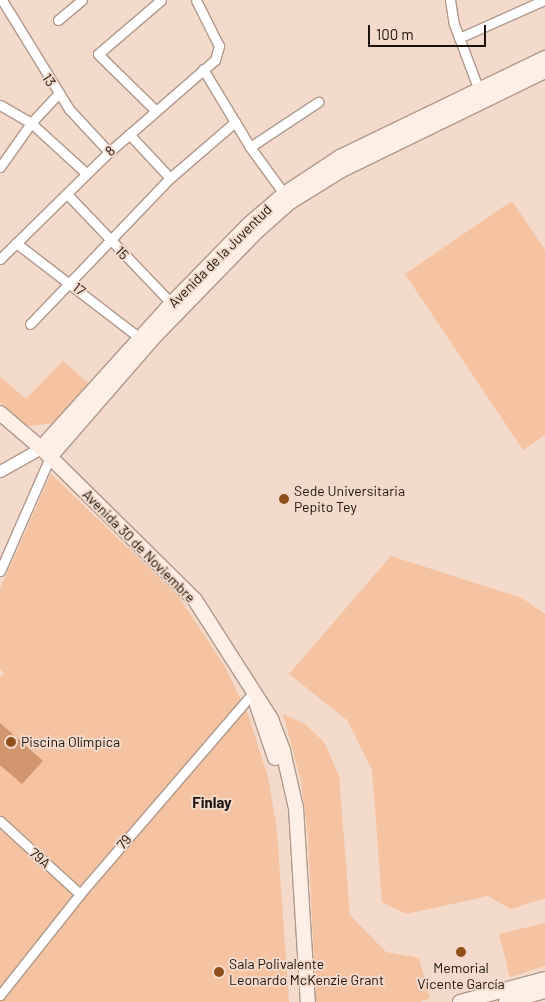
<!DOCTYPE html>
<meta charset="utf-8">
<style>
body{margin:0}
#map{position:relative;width:545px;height:1002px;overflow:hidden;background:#f3daca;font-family:Barlow,sans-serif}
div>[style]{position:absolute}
.green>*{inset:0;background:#f5c3a2}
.water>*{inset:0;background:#d1966e}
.roads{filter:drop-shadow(1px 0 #b0998a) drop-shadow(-1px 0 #b0998a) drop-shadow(0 1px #b0998a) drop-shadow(0 -1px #b0998a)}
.minor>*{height:9px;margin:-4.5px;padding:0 4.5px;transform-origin:4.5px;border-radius:4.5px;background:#fff}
.tertiary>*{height:11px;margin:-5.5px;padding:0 5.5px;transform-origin:5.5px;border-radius:5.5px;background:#fff}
.secondary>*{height:14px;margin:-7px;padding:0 7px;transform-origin:7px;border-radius:7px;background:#fdefe6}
.dots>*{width:14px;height:14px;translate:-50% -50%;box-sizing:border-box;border:2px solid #f3daca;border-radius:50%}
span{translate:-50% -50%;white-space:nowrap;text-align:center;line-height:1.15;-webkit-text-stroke:4px #f3daca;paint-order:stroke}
.street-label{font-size:14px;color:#1c130e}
.poi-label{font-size:14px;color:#1c130e}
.left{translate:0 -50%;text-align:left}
.neighbourhood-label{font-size:15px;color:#1c130e;font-weight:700}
.scale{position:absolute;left:368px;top:25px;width:118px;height:22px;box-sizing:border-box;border:2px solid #1c130e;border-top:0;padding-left:6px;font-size:15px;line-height:18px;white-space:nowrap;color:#1c130e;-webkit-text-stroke:4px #f3daca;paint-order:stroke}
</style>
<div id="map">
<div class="green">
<div style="clip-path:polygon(512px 201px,545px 250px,545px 435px,523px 450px,405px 274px)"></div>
<div style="clip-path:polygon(63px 361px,89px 384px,55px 423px,28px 426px,0 402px,0 377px,26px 399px)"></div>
<div style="clip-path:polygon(51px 474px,179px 597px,224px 665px,248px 714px,268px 777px,277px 830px,289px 1002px,0 1002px,0 677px,4px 673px,0 669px,0 589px)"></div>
<div style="clip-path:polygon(391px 556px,522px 598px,545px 614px,545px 898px,511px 909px,488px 896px,406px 914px,382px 902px,372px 770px,348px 721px,289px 674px)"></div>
<div style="clip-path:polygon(283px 714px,305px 724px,324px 742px,339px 776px,350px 915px,386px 952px,419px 958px,430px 998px,420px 1002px,316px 1002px,308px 836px,301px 781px)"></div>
<div style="clip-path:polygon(545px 923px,545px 966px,510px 977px,499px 934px)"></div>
</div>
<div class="water">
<div style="clip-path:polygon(0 723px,43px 761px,22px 784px,0 765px)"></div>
</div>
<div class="roads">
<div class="minor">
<div style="left:2px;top:0;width:128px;rotate:58.4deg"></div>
<div style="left:69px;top:109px;width:59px;rotate:47.1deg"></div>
<div style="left:450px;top:0;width:24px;rotate:81deg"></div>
<div style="left:454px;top:24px;width:74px;rotate:69.4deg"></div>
<div style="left:58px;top:20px;width:31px;rotate:-40deg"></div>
<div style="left:459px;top:38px;width:93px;rotate:-24.1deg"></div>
<div style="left:203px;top:69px;width:91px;rotate:58.9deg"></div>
<div style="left:250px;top:147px;width:63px;rotate:54deg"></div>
<div style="left:0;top:105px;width:36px;rotate:30deg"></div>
<div style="left:31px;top:123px;width:74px;rotate:42.3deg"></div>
<div style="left:155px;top:110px;width:80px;rotate:-135.5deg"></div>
<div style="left:98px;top:54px;width:83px;rotate:-40.6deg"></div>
<div style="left:129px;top:134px;width:60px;rotate:47deg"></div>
<div style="left:250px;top:147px;width:82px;rotate:-33.5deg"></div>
<div style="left:0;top:167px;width:54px;rotate:-54.8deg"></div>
<div style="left:31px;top:123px;width:40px;rotate:-47deg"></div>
<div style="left:67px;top:194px;width:156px;rotate:46.3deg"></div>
<div style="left:16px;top:243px;width:156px;rotate:37.5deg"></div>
<div style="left:0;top:259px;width:153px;rotate:-44.5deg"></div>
<div style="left:109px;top:152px;width:140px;rotate:-41deg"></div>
<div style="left:215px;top:60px;width:15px;rotate:-74deg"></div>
<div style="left:219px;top:46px;width:51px;rotate:-116.6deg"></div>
<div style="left:30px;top:324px;width:202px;rotate:-46.2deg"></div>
<div style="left:170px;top:178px;width:86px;rotate:-40.7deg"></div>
<div style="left:0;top:571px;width:124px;rotate:-66.3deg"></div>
<div style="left:0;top:821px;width:108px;rotate:42.4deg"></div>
<div style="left:0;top:995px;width:129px;rotate:-51.6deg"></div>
<div style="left:80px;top:894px;width:265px;rotate:-49.3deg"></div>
</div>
<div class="tertiary">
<div style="left:0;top:471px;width:47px;rotate:-29.3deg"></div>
</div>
<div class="secondary">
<div style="left:0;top:413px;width:54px;rotate:40.5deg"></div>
<div style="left:41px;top:448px;width:216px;rotate:44.6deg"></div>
<div style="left:195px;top:600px;width:141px;rotate:57.4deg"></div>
<div style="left:271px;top:719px;width:34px;rotate:69deg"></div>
<div style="left:283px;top:751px;width:58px;rotate:77.2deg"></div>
<div style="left:296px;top:808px;width:194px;rotate:86.5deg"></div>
<div style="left:41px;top:448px;width:194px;rotate:-47.9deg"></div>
<div style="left:171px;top:304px;width:110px;rotate:-45.7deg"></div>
<div style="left:248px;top:225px;width:48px;rotate:-40.7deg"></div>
<div style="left:284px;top:194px;width:67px;rotate:-33.5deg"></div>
<div style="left:340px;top:157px;width:228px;rotate:-25.8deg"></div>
<div style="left:50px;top:457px;width:157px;rotate:-49.1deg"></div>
<div style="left:153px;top:338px;width:146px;rotate:-45.8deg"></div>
<div style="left:255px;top:233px;width:47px;rotate:-41.5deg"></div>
<div style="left:290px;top:202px;width:59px;rotate:-31.8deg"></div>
<div style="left:340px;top:171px;width:228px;rotate:-26deg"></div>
<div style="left:257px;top:705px;width:56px;rotate:71.2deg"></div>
<div style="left:460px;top:1002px;width:88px;rotate:-15.1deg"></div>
<div style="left:506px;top:1002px;width:41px;rotate:-15.8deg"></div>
</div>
</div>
<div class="dots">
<div style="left:284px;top:499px;background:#8f4e1a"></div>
<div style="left:11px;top:742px;background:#8f4e1a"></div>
<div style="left:461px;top:952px;background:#8f4e1a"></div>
<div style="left:219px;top:972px;background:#8f4e1a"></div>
</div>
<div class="street-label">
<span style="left:49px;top:80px;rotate:56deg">13</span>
<span style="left:110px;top:151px;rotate:-43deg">8</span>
<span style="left:122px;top:253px;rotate:46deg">15</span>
<span style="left:220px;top:256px;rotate:-45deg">Avenida de la Juventud</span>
<span style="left:79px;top:289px;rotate:39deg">17</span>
<span style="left:139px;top:546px;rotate:45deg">Avenida 30 de Noviembre</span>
<span style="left:124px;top:842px;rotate:-49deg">79</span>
<span style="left:40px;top:858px;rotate:42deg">79A</span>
</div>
<div class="poi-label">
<span class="left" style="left:294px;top:499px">Sede Universitaria<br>Pepito Tey</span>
<span class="left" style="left:21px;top:742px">Piscina Olímpica</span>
<span class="left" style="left:229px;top:972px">Sala Polivalente<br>Leonardo McKenzie Grant</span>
<span style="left:461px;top:976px">Memorial<br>Vicente García</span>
</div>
<div class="neighbourhood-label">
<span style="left:212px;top:803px">Finlay</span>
</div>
<div class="scale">100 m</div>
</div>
